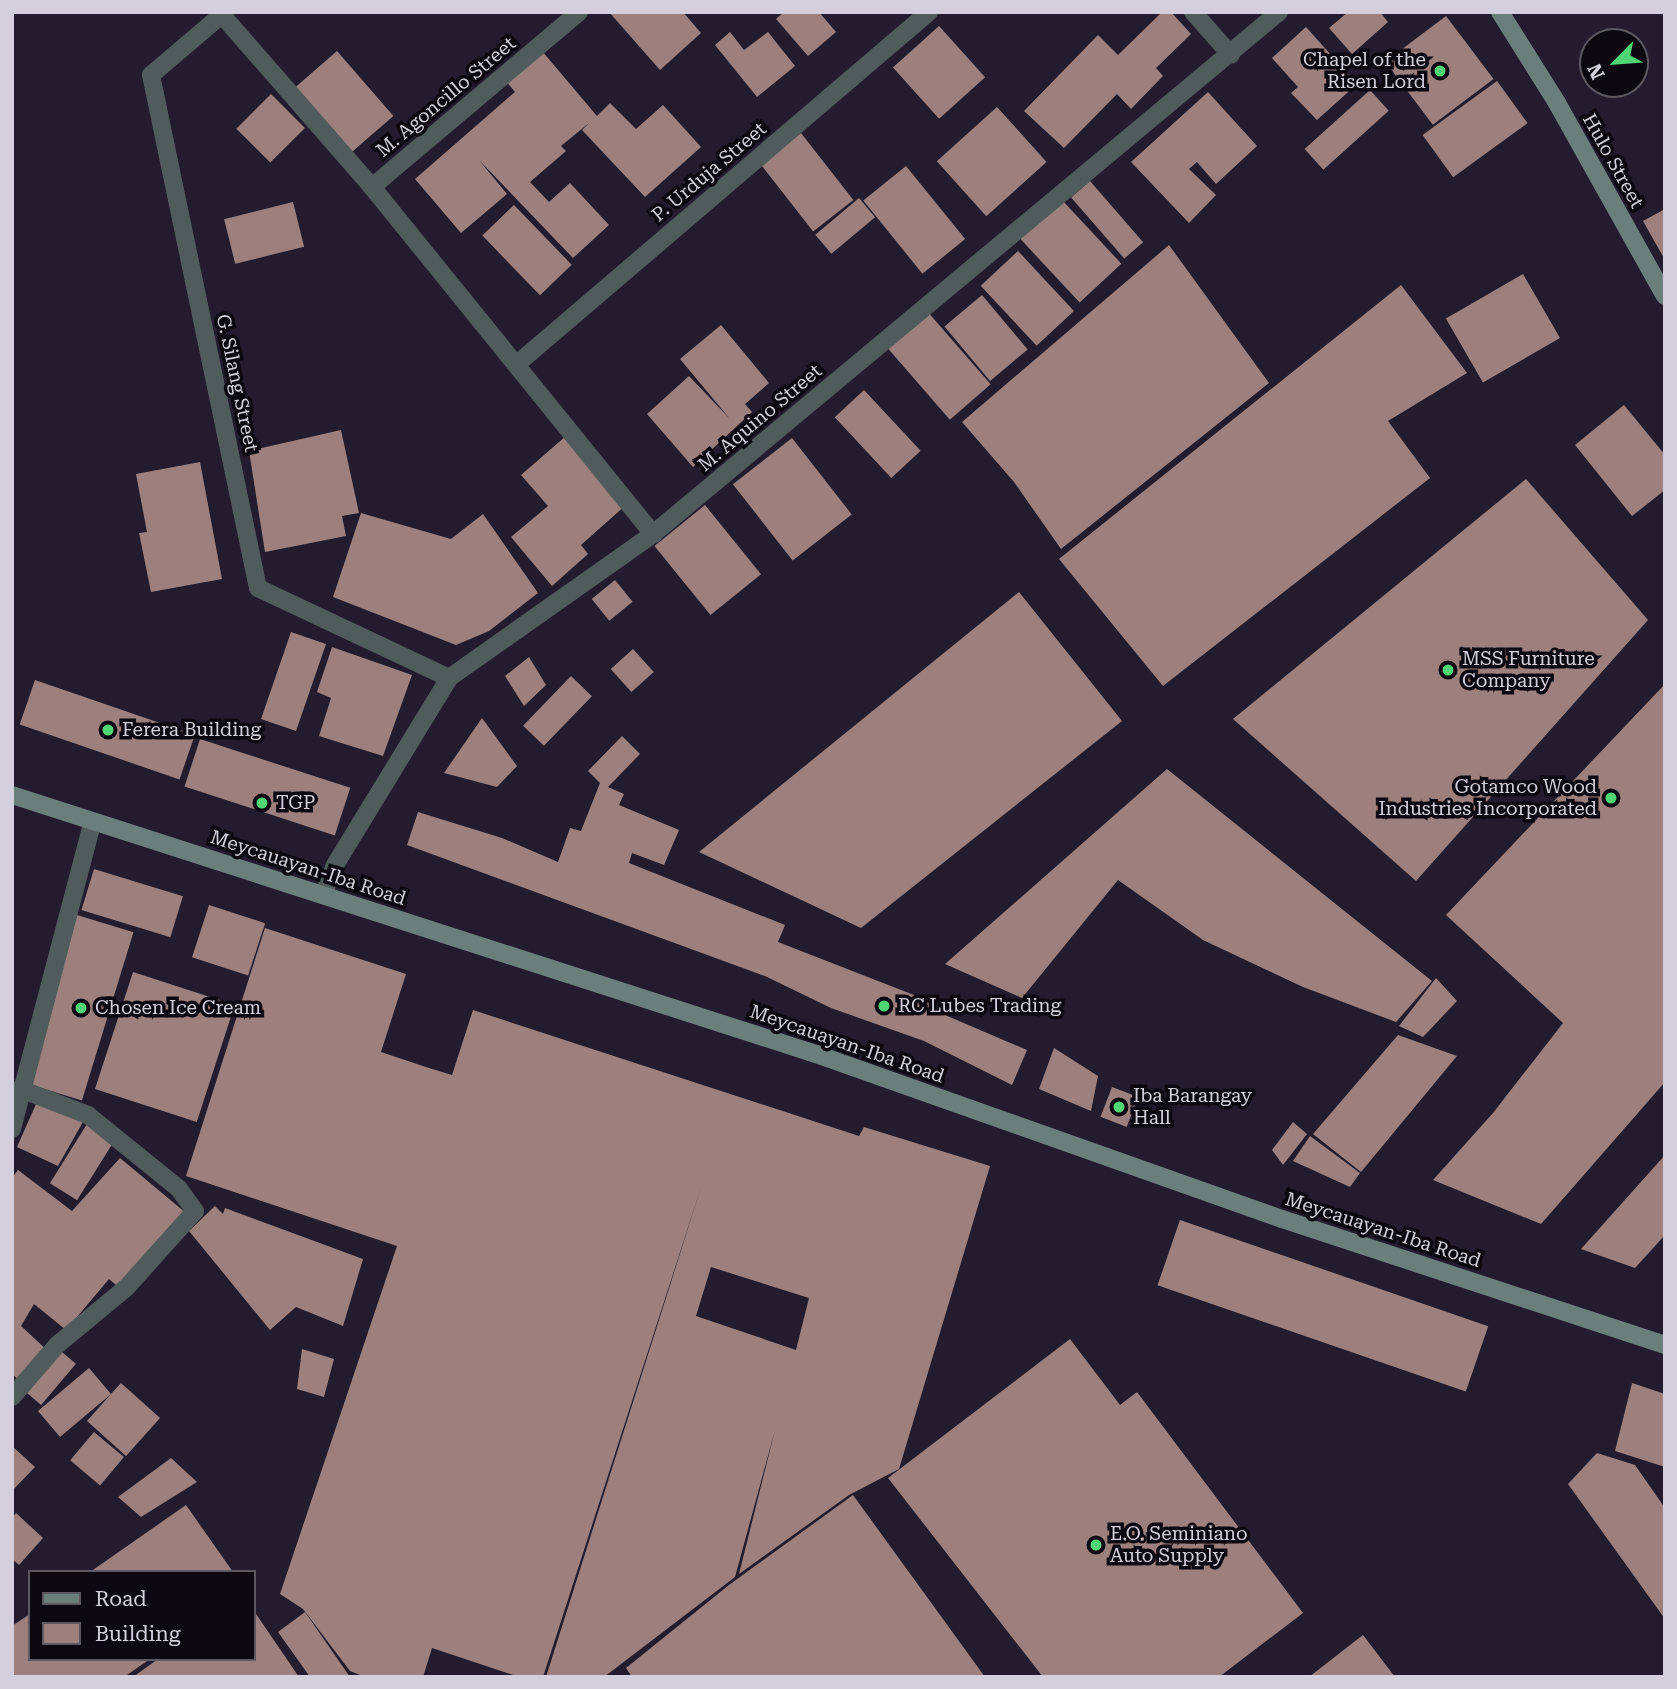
<!DOCTYPE html>
<style>
body{margin:0}
#map{position:relative;width:1677px;height:1689px;overflow:hidden;background:#231c2f;font-family:"Roboto Serif",serif}
div>[style]{position:absolute}
.building>*{inset:0;background:#9d807d;transform-origin:0 0}
.street>*{height:18px;margin:-9px;padding:0 9px;transform-origin:9px;border-radius:9px;background:#505c5b}
.secondary>*{height:18px;margin:-9px;padding:0 9px;transform-origin:9px;border-radius:9px;background:#6a7e7c}
.dots>*{width:19px;height:19px;translate:-50% -50%;box-sizing:border-box;border:4px solid #0b0811;border-radius:50%}
span{translate:-50% -50%;white-space:nowrap;text-align:center;line-height:1.15;-webkit-text-stroke:7px #0b0811;paint-order:stroke}
.poi-label{font-size:19px;color:#d3cfdc}
.right{translate:-100% -50%;text-align:right}
.left{translate:0 -50%;text-align:left}
.street-label{font-size:19px;color:#d3cfdc}
.frame{position:absolute;inset:0;border:14px solid #d3cfdc;pointer-events:none}
.legend{position:absolute;left:28px;top:1570px;width:228px;height:91px;box-sizing:border-box;background:#0b0811;border:2px solid #5b5862;margin:0;padding:9px 12px;list-style:none;font-size:21px;color:#d3cfdc}
.legend li{display:flex;align-items:center;gap:14px;height:35px}
.legend b{width:35px;border:2px solid #5b5862}
.north{position:absolute;left:1579px;top:28px;width:70px;height:70px;box-sizing:border-box;background:#0b0811;border:2px solid #5b5862;border-radius:50%;rotate:245deg;font-size:19px;font-weight:700;line-height:28px;text-align:center;color:#d3cfdc}
.north::after{content:'';display:block;margin:auto;width:24px;height:32px;background:#51d674;clip-path:polygon(50% 0,100% 100%,50% 72%,0 100%)}
</style>
<div id="map">
<div class="building">
<div style="clip-path:polygon(609px 12px,683px 12px,701px 33px,660px 70px)"></div>
<div style="clip-path:polygon(784px 12px,819px 12px,836px 32px,808px 56px,776px 19px)"></div>
<div style="clip-path:polygon(1162px 12px,1171px 12px,1191px 34px,1156px 68px,1163px 76px,1131px 109px,1117px 94px,1064px 148px,1024px 111px,1098px 35px,1118px 55px)"></div>
<div style="clip-path:polygon(1348px 12px,1380px 12px,1388px 22px,1352px 54px,1329px 28px)"></div>
<div style="left:1446px;top:16px;width:79px;height:76px;rotate:53deg"></div>
<div style="left:939px;top:26px;width:69px;height:62px;rotate:48deg"></div>
<div style="clip-path:polygon(1306px 27px,1357px 84px,1317px 120px,1291px 93px,1298px 87px,1272px 58px)"></div>
<div style="clip-path:polygon(730px 32px,744px 50px,768px 32px,795px 66px,757px 97px,715px 45px)"></div>
<div style="left:337px;top:51px;width:86px;height:62px;rotate:49deg"></div>
<div style="clip-path:polygon(542px 51px,597px 116px,610px 103px,636px 129px,663px 105px,701px 147px,645px 197px,582px 130px,589px 123px,561px 146px,566px 151px,530px 182px,549px 202px,570px 183px,609px 225px,573px 258px,479px 160px,507px 194px,461px 233px,415px 179px,515px 92px,506px 81px)"></div>
<div style="left:1497px;top:81px;width:52px;height:92px;rotate:54deg"></div>
<div style="left:1370px;top:90px;width:28px;height:88px;rotate:48deg"></div>
<div style="clip-path:polygon(1208px 92px,1257px 146px,1216px 184px,1197px 162px,1189px 169px,1216px 195px,1189px 223px,1131px 162px)"></div>
<div style="left:271px;top:94px;width:48px;height:49px;rotate:45deg"></div>
<div style="left:997px;top:107px;width:74px;height:81px;rotate:48deg"></div>
<div style="left:801px;top:133px;width:85px;height:51px;rotate:52deg"></div>
<div style="left:906px;top:166px;width:94px;height:55px;rotate:51deg"></div>
<div style="left:1090px;top:181px;width:81px;height:25px;rotate:49deg"></div>
<div style="left:859px;top:198px;width:25px;height:57px;rotate:50deg"></div>
<div style="left:1062px;top:200px;width:87px;height:57px;rotate:47deg"></div>
<div style="left:293px;top:202px;width:46px;height:71px;rotate:76deg"></div>
<div style="left:514px;top:205px;width:83px;height:44px;rotate:46deg"></div>
<div style="clip-path:polygon(1665px 209px,1665px 260px,1643px 221px)"></div>
<div style="clip-path:polygon(1169px 245px,1269px 383px,1061px 549px,1014px 482px,962px 422px)"></div>
<div style="left:1018px;top:251px;width:82px;height:51px;rotate:47deg"></div>
<div style="left:1523px;top:274px;width:74px;height:89px;rotate:60deg"></div>
<div style="clip-path:polygon(1401px 285px,1467px 373px,1388px 421px,1430px 478px,1163px 686px,1059px 559px)"></div>
<div style="left:982px;top:295px;width:71px;height:49px;rotate:50deg"></div>
<div style="left:927px;top:311px;width:97px;height:54px;rotate:49deg"></div>
<div style="clip-path:polygon(721px 325px,769px 383px,745px 404px,752px 412px,693px 467px,647px 414px,689px 376px,730px 419px,680px 359px)"></div>
<div style="left:864px;top:390px;width:83px;height:40px;rotate:47deg"></div>
<div style="clip-path:polygon(1624px 405px,1665px 455px,1665px 490px,1632px 516px,1575px 445px)"></div>
<div style="clip-path:polygon(341px 430px,359px 513px,342px 516px,346px 536px,265px 552px,249px 451px)"></div>
<div style="clip-path:polygon(566px 436px,626px 505px,581px 545px,588px 554px,552px 586px,511px 537px,548px 506px,521px 475px)"></div>
<div style="left:792px;top:438px;width:97px;height:75px;rotate:52deg"></div>
<div style="clip-path:polygon(200px 462px,222px 579px,151px 592px,139px 533px,147px 532px,136px 474px)"></div>
<div style="clip-path:polygon(1526px 479px,1648px 620px,1416px 881px,1233px 719px)"></div>
<div style="left:705px;top:505px;width:89px;height:65px;rotate:51deg"></div>
<div style="clip-path:polygon(361px 513px,451px 539px,483px 514px,538px 593px,489px 631px,456px 645px,333px 597px)"></div>
<div style="left:615px;top:580px;width:28px;height:30px;rotate:51deg"></div>
<div style="clip-path:polygon(1019px 592px,1122px 721px,861px 928px,699px 852px)"></div>
<div style="left:291px;top:632px;width:37px;height:92px;rotate:19deg"></div>
<div style="clip-path:polygon(332px 647px,412px 675px,383px 756px,319px 736px,331px 698px,317px 692px)"></div>
<div style="left:633px;top:649px;width:31px;height:30px;rotate:48deg"></div>
<div style="clip-path:polygon(529px 657px,546px 685px,524px 706px,505px 676px)"></div>
<div style="left:571px;top:676px;width:29px;height:69px;rotate:44deg"></div>
<div style="left:35px;top:680px;width:169px;height:47px;rotate:19deg"></div>
<div style="clip-path:polygon(1665px 684px,1665px 1082px,1541px 1224px,1433px 1180px,1493px 1113px,1563px 1023px,1446px 915px)"></div>
<div style="clip-path:polygon(482px 718px,517px 766px,497px 787px,444px 773px)"></div>
<div style="clip-path:polygon(622px 736px,640px 754px,608px 787px,624px 794px,619px 805px,679px 830px,664px 865px,632px 853px,629px 863px,785px 925px,778px 942px,937px 1004px,938px 1012px,1027px 1050px,1012px 1085px,924px 1041px,831px 1008px,765px 976px,407px 845px,418px 812px,502px 838px,558px 862px,570px 828px,581px 831px,600px 783px,588px 771px)"></div>
<div style="left:200px;top:739px;width:158px;height:50px;rotate:18deg"></div>
<div style="clip-path:polygon(1167px 769px,1432px 981px,1396px 1022px,1303px 987px,1203px 940px,1118px 880px,1022px 998px,945px 964px)"></div>
<div style="left:94px;top:869px;width:93px;height:43px;rotate:17deg"></div>
<div style="left:209px;top:905px;width:59px;height:55px;rotate:18deg"></div>
<div style="left:77px;top:915px;width:59px;height:176px;rotate:17deg"></div>
<div style="clip-path:polygon(evenodd,265px 928px,406px 974px,381px 1052px,429px 1068px,452px 1075px,473px 1010px,859px 1136px,864px 1127px,990px 1166px,899px 1469px,849px 1495px,739px 1574px,775px 1430px,735px 1577px,604px 1677px,546px 1677px,703px 1181px,543px 1677px,519px 1677px,432px 1648px,423px 1677px,365px 1677px,350px 1671px,303px 1609px,280px 1594px,397px 1246px,186px 1176px,265px 928px,711px 1267px,809px 1298px,796px 1350px,696px 1316px,711px 1267px)"></div>
<div style="left:133px;top:972px;width:107px;height:123px;rotate:18deg"></div>
<div style="clip-path:polygon(1436px 978px,1457px 1001px,1423px 1037px,1399px 1026px)"></div>
<div style="clip-path:polygon(1398px 1035px,1457px 1056px,1361px 1172px,1313px 1134px)"></div>
<div style="clip-path:polygon(1054px 1048px,1098px 1076px,1091px 1111px,1039px 1089px)"></div>
<div style="left:1112px;top:1087px;width:28px;height:32px;rotate:21deg"></div>
<div style="clip-path:polygon(40px 1095px,84px 1120px,58px 1166px,17px 1147px)"></div>
<div style="clip-path:polygon(1293px 1122px,1307px 1134px,1283px 1165px,1272px 1150px)"></div>
<div style="left:87px;top:1124px;width:32px;height:70px;rotate:32deg"></div>
<div style="clip-path:polygon(1310px 1136px,1360px 1173px,1350px 1187px,1293px 1161px)"></div>
<div style="clip-path:polygon(1665px 1155px,1665px 1235px,1635px 1268px,1581px 1249px)"></div>
<div style="clip-path:polygon(120px 1158px,186px 1213px,123px 1291px,109px 1279px,66px 1330px,34px 1304px,21px 1326px,48px 1351px,20px 1381px,12px 1374px,12px 1178px,18px 1170px,72px 1211px)"></div>
<div style="clip-path:polygon(215px 1206px,223px 1214px,225px 1208px,363px 1259px,343px 1326px,296px 1307px,270px 1330px,189px 1231px)"></div>
<div style="left:1180px;top:1220px;width:326px;height:69px;rotate:19deg"></div>
<div style="clip-path:polygon(1070px 1339px,1120px 1405px,1137px 1392px,1303px 1613px,1219px 1677px,1043px 1677px,888px 1478px)"></div>
<div style="left:56px;top:1347px;width:26px;height:54px;rotate:40deg"></div>
<div style="clip-path:polygon(302px 1349px,334px 1359px,324px 1397px,297px 1389px)"></div>
<div style="clip-path:polygon(89px 1368px,111px 1394px,121px 1383px,160px 1418px,126px 1456px,87px 1421px,111px 1394px,60px 1437px,38px 1411px)"></div>
<div style="clip-path:polygon(1632px 1383px,1665px 1394px,1665px 1467px,1615px 1451px)"></div>
<div style="left:94px;top:1432px;width:39px;height:37px;rotate:40deg"></div>
<div style="clip-path:polygon(12px 1446px,35px 1467px,12px 1491px)"></div>
<div style="clip-path:polygon(1597px 1453px,1635px 1465px,1665px 1508px,1665px 1619px,1568px 1484px)"></div>
<div style="clip-path:polygon(171px 1458px,197px 1482px,141px 1517px,118px 1497px)"></div>
<div style="clip-path:polygon(853px 1495px,985px 1677px,632px 1677px,626px 1668px,729px 1585px)"></div>
<div style="clip-path:polygon(186px 1505px,233px 1572px,90px 1572px)"></div>
<div style="clip-path:polygon(16px 1513px,43px 1538px,19px 1565px,12px 1559px,12px 1518px)"></div>
<div style="clip-path:polygon(254px 1611px,299px 1677px,133px 1677px,158px 1659px,254px 1659px)"></div>
<div style="clip-path:polygon(305px 1612px,350px 1677px,310px 1677px,278px 1632px)"></div>
<div style="clip-path:polygon(30px 1614px,30px 1659px,150px 1659px,124px 1677px,12px 1677px,12px 1626px)"></div>
<div style="clip-path:polygon(1363px 1635px,1395px 1677px,1309px 1677px)"></div>
</div>
<div class="street">
<div style="left:225px;top:12px;width:97px;rotate:139.6deg"></div>
<div style="left:151px;top:75px;width:524px;rotate:78.22deg"></div>
<div style="left:258px;top:588px;width:211px;rotate:25.2deg"></div>
<div style="left:1193px;top:12px;width:57px;rotate:48.5deg"></div>
<div style="left:222px;top:15px;width:228px;rotate:48.9deg"></div>
<div style="left:372px;top:187px;width:447px;rotate:51deg"></div>
<div style="left:372px;top:187px;width:271px;rotate:-40.2deg"></div>
<div style="left:517px;top:364px;width:542px;rotate:-40.51deg"></div>
<div style="left:323px;top:895px;width:32px;rotate:-68deg"></div>
<div style="left:335px;top:865px;width:219px;rotate:-58.6deg"></div>
<div style="left:449px;top:678px;width:250px;rotate:-35.2deg"></div>
<div style="left:653px;top:534px;width:815px;rotate:-39.82deg"></div>
<div style="left:12px;top:1129px;width:318px;rotate:-75.3deg"></div>
<div style="left:12px;top:1397px;width:69px;rotate:-49.1deg"></div>
<div style="left:57px;top:1345px;width:89px;rotate:-39.6deg"></div>
<div style="left:126px;top:1288px;width:103px;rotate:-48.1deg"></div>
<div style="left:195px;top:1211px;width:29px;rotate:-126deg"></div>
<div style="left:178px;top:1188px;width:116px;rotate:-141deg"></div>
<div style="left:88px;top:1115px;width:73px;rotate:-159.1deg"></div>
</div>
<div class="secondary">
<div style="left:1500px;top:12px;width:107px;rotate:57.9deg"></div>
<div style="left:1557px;top:103px;width:221px;rotate:60.8deg"></div>
<div style="left:12px;top:795px;width:845px;rotate:17.86deg"></div>
<div style="left:816px;top:1054px;width:494px;rotate:19.5deg"></div>
<div style="left:1282px;top:1219px;width:403px;rotate:18.2deg"></div>
</div>
<div class="dots">
<div style="left:1440px;top:71px;background:#51d674"></div>
<div style="left:1448px;top:670px;background:#51d674"></div>
<div style="left:108px;top:730px;background:#51d674"></div>
<div style="left:1611px;top:798px;background:#51d674"></div>
<div style="left:262px;top:803px;background:#51d674"></div>
<div style="left:884px;top:1006px;background:#51d674"></div>
<div style="left:81px;top:1008px;background:#51d674"></div>
<div style="left:1119px;top:1107px;background:#51d674"></div>
<div style="left:1096px;top:1545px;background:#51d674"></div>
</div>
<div class="poi-label">
<span class="right" style="left:1426px;top:71px">Chapel of the<br>Risen Lord</span>
<span class="left" style="left:1462px;top:670px">MSS Furniture<br>Company</span>
<span class="left" style="left:122px;top:730px">Ferera Building</span>
<span class="right" style="left:1597px;top:798px">Gotamco Wood<br>Industries Incorporated</span>
<span class="left" style="left:276px;top:803px">TGP</span>
<span class="left" style="left:898px;top:1006px">RC Lubes Trading</span>
<span class="left" style="left:95px;top:1008px">Chosen Ice Cream</span>
<span class="left" style="left:1133px;top:1107px">Iba Barangay<br>Hall</span>
<span class="left" style="left:1110px;top:1545px">E.O. Seminiano<br>Auto Supply</span>
</div>
<div class="street-label">
<span style="left:446px;top:97px;rotate:-40deg">M. Agoncillo Street</span>
<span style="left:1613px;top:161px;rotate:61deg">Hulo Street</span>
<span style="left:709px;top:172px;rotate:-40deg">P. Urduja Street</span>
<span style="left:237px;top:383px;rotate:78deg">G. Silang Street</span>
<span style="left:760px;top:418px;rotate:-40deg">M. Aquino Street</span>
<span style="left:308px;top:868px;rotate:18deg">Meycauayan-Iba Road</span>
<span style="left:847px;top:1044px;rotate:19deg">Meycauayan-Iba Road</span>
<span style="left:1383px;top:1230px;rotate:18deg">Meycauayan-Iba Road</span>
</div>
<div class="frame"></div>
<ul class="legend">
<li><b style="height:9px;background:#6a7e7c"></b>Road</li>
<li><b style="height:19px;background:#9d807d"></b>Building</li>
</ul>
<div class="north">N</div>
</div>
